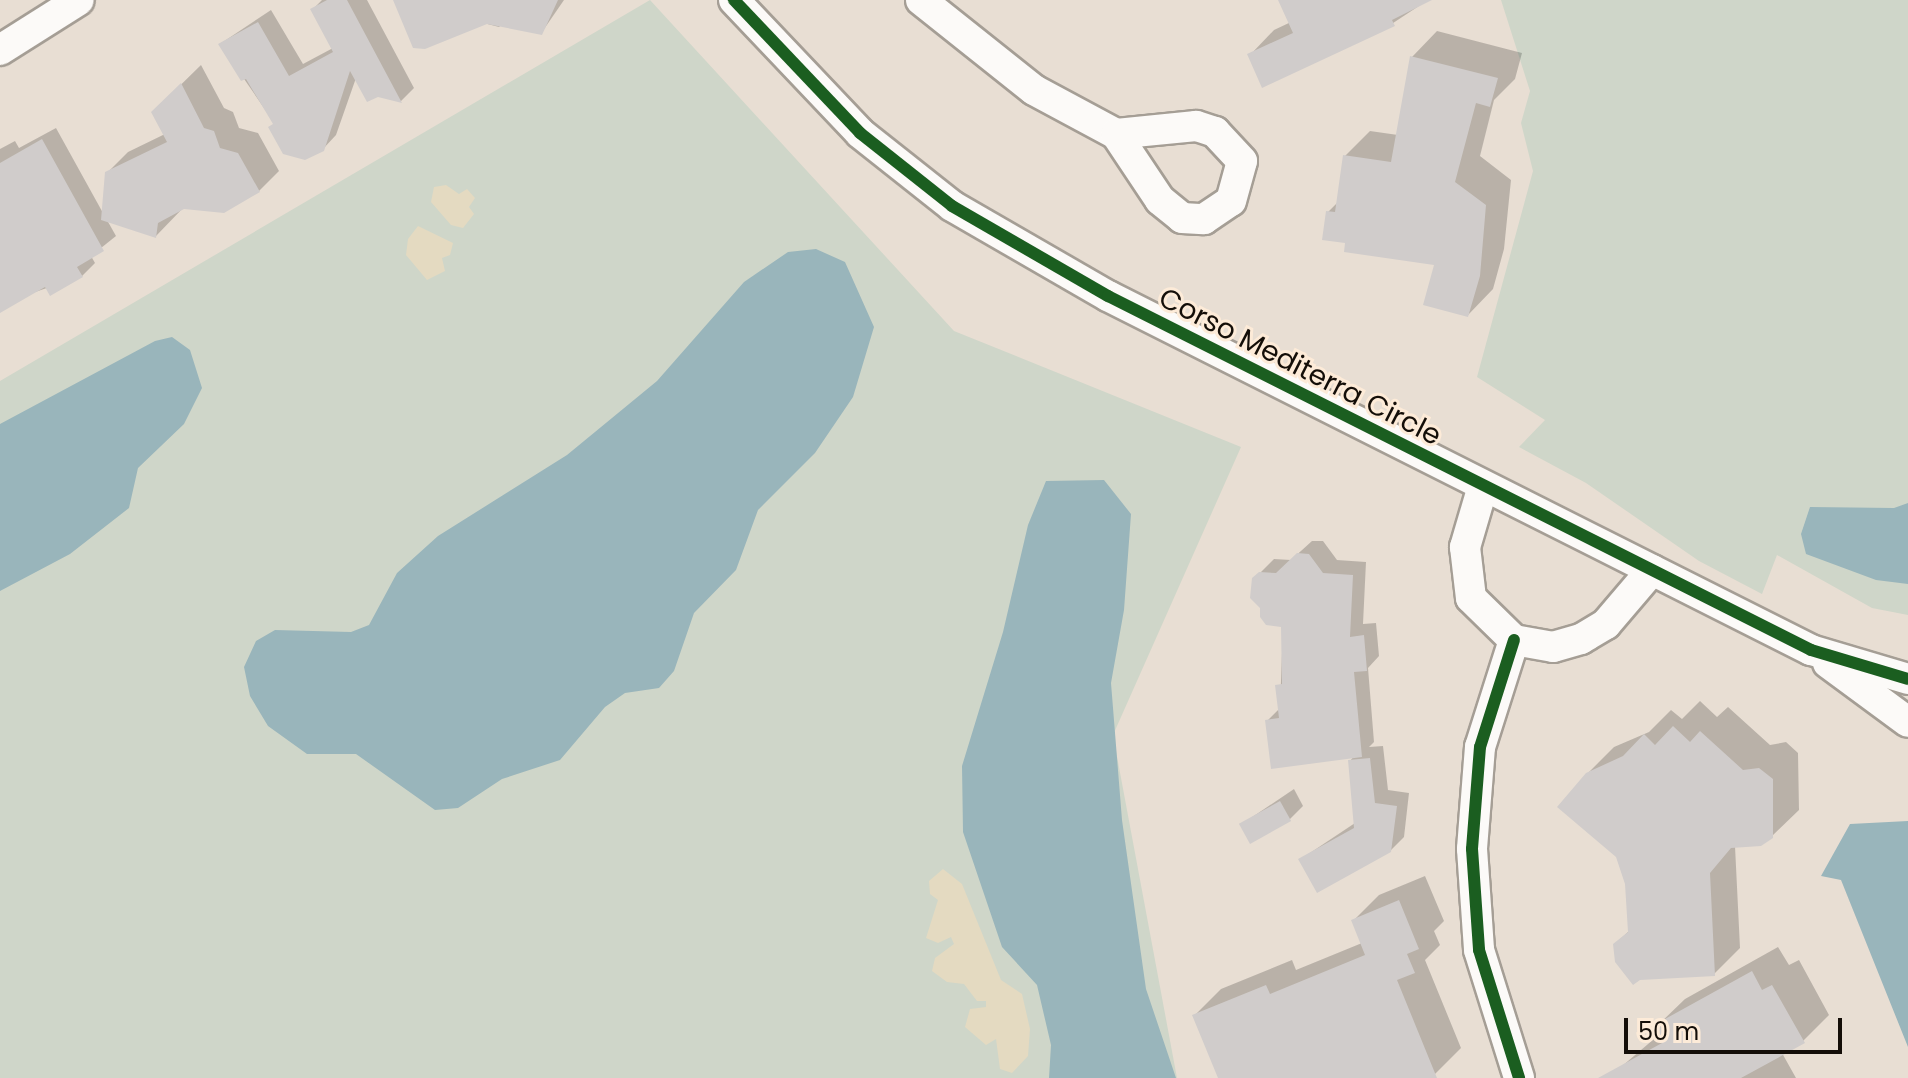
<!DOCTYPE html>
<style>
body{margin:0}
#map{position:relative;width:1908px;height:1078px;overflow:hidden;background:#e8ded3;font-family:Poppins,sans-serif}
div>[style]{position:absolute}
.green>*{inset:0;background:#cfd6c9}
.sand>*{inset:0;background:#e4dac1}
.water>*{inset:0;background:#99b5bb}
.shadow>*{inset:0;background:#0003}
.building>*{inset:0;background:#d0cccb;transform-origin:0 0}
.roads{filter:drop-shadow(2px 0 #a59e95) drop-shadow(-2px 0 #a59e95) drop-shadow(0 2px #a59e95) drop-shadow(0 -2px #a59e95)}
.minor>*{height:30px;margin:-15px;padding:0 15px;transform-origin:15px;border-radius:15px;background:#fcfaf8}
.cycleway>*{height:12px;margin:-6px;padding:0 6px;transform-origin:6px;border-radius:6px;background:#1b5e20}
span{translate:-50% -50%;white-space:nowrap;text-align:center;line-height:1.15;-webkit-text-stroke:6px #fdebd8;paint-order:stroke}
.street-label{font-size:28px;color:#140e08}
.scale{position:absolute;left:1624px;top:1018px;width:218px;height:36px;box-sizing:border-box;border:4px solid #140e08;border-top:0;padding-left:10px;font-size:24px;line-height:28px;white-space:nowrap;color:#140e08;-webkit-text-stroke:6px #fdebd8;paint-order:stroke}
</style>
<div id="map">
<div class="green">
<div style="clip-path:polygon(650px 0,954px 331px,1241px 447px,1113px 735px,1177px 1078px,0 1078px,0 381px)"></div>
<div style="clip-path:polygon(1501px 0,1908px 0,1908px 615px,1872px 608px,1777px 555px,1762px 594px,1699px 561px,1586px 483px,1519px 447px,1545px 420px,1477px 377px,1533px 171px,1521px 123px,1530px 91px)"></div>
</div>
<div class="sand">
<div style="clip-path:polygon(446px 185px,459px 194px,467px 189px,475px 198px,469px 207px,474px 214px,463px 228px,451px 225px,431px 202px,434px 187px)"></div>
<div style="clip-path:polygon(418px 226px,453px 243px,450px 255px,442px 258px,445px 271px,427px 280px,406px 255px,408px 239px)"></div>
<div style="clip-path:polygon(943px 869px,962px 884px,1001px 980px,1022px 994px,1030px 1029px,1028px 1056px,1012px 1073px,1000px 1069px,996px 1039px,986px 1045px,965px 1027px,970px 1009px,986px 1007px,986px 1001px,977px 1001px,964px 984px,947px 982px,932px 971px,935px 958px,954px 944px,951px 937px,938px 943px,926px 938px,938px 900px,930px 894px,929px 881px)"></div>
</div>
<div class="water">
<div style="clip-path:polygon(816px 249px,845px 262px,874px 327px,853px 397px,815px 453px,758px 510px,736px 570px,694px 613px,674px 671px,659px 688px,625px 693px,605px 707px,560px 760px,502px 779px,458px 808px,435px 810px,356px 754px,307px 754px,268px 726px,250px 696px,244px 667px,256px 641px,275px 630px,351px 632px,369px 625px,397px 573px,438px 536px,567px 455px,657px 381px,744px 282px,788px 252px)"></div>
<div style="clip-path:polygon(172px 337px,190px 350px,202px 388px,184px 424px,138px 468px,129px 508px,70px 554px,0 591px,0 424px,155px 341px)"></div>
<div style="clip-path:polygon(1104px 480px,1131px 514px,1124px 610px,1111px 683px,1122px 820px,1146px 989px,1176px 1078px,1049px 1078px,1051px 1045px,1037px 985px,1002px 947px,963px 832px,962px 766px,1003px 632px,1028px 525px,1046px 481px)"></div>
<div style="clip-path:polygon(1908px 503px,1908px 584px,1876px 580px,1806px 554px,1801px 534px,1810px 507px,1894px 508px)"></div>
<div style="clip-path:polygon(1908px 821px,1908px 1047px,1841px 880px,1821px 876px,1850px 824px)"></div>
</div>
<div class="shadow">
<div style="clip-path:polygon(322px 0,367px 0,414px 88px,401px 101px,378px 95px,356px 78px,336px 135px,323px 149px,275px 124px,220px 44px,271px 10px,303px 64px,333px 48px,312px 10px)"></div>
<div style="clip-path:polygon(395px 0,564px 0,542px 32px,504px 22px,499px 27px)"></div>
<div style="clip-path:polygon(1280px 0,1428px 0,1384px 29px,1250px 55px,1274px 30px,1291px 22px)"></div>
<div style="clip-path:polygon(1437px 31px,1522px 53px,1515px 79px,1494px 100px,1480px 156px,1511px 180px,1504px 249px,1493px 289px,1468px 315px,1436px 263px,1347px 242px,1328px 212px,1339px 201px,1345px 156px,1370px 131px,1398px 135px,1412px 57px)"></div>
<div style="clip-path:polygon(201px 65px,224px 108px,233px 112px,239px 128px,258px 133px,279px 171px,259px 191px,224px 211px,184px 207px,156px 236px,107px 220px,116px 236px,91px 256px,95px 263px,82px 276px,0 304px,0 149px,15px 141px,19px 148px,56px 128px,103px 213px,107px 173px,128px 152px,165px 134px,153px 112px)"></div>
<div style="clip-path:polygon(1312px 541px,1323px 541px,1337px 560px,1366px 562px,1363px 624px,1376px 623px,1379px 656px,1368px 668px,1374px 742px,1369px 747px,1383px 746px,1388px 790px,1409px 793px,1404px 837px,1390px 851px,1301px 859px,1355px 823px,1350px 761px,1354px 756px,1267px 721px,1280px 708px,1283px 625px,1262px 608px,1254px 579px,1274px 559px,1291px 560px)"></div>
<div style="clip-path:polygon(1700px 701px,1717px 717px,1728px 707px,1770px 745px,1786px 742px,1798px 753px,1799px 810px,1772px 836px,1735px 846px,1740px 948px,1714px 974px,1615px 944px,1630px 930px,1627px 883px,1587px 774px,1614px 747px,1649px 732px,1671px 710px,1682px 719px)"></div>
<div style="clip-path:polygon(1294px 789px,1303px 806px,1290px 819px,1242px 824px)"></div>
<div style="clip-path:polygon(1425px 876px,1444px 921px,1434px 931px,1440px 945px,1425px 960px,1461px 1048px,1435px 1074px,1425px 1078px,1220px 1078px,1195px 1015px,1221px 989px,1292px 960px,1296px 970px,1362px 943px,1353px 921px,1379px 895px)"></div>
<div style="clip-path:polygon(1778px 947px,1789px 965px,1799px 960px,1829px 1015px,1803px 1041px,1782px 1053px,1796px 1078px,1627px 1078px,1621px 1067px,1661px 1033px,1658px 1025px,1685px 999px)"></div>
</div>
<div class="building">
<div style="clip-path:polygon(327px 0,347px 0,402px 103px,378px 97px,367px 102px,350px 71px,324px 151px,305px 160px,283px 154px,268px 127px,273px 124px,246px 79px,241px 81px,218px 44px,258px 22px,289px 76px,333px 52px,310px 9px)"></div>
<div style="clip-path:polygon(393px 0,558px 0,542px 35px,487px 24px,425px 49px,413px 48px)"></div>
<div style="clip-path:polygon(1278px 0,1432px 0,1392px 20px,1395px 26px,1262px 88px,1247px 54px,1293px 33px)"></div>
<div style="clip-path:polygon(1410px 56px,1498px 78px,1490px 107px,1476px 103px,1455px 182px,1486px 205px,1480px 276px,1468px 317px,1423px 305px,1434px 265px,1344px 252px,1345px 243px,1322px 240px,1326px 211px,1335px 212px,1343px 155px,1391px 162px)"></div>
<div style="clip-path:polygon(181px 83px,204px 128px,214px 131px,220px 148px,238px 153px,260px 192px,224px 213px,184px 209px,158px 223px,156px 238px,101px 220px,105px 172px,167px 142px,151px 112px)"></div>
<div style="clip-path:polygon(42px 139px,104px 251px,77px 267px,83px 277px,50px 296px,45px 287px,0 313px,0 163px)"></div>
<div style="clip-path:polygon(1297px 553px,1309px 554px,1323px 573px,1353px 575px,1350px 637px,1364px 635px,1367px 671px,1354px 672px,1362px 757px,1271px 769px,1265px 720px,1279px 718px,1275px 685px,1282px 684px,1281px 627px,1266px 625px,1260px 617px,1260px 608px,1250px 598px,1252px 578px,1259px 572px,1276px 573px)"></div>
<div style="clip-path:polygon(1673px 726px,1690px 742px,1700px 731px,1743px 770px,1759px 768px,1773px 779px,1773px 838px,1761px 846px,1731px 848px,1710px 873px,1715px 976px,1640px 980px,1633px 985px,1615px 962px,1613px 944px,1628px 932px,1625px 884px,1616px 857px,1557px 807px,1586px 773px,1623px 756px,1644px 734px,1655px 745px)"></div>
<div style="clip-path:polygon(1370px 758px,1375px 803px,1397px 806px,1391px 852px,1317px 893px,1298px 859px,1354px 828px,1348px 760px)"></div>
<div style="left:1280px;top:801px;width:23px;height:47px;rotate:61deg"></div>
<div style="clip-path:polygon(1399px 900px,1419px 949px,1407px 954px,1415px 973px,1397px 980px,1437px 1078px,1218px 1078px,1192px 1015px,1266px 985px,1270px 994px,1365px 955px,1351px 920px)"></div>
<div style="clip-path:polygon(1752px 971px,1762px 990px,1772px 985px,1805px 1043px,1741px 1078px,1598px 1078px,1662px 1043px,1656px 1024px)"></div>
</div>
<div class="roads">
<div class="minor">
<div style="left:734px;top:0;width:183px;rotate:46.5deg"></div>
<div style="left:860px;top:133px;width:117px;rotate:38.4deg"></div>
<div style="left:952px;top:206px;width:180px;rotate:30deg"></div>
<div style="left:1108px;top:296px;width:787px;rotate:26.73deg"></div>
<div style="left:1811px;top:650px;width:101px;rotate:16.6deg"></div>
<div style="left:921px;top:0;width:144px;rotate:38.5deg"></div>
<div style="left:1034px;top:90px;width:93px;rotate:28.2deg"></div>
<div style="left:1116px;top:134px;width:79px;rotate:56.3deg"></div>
<div style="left:1160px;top:200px;width:28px;rotate:39deg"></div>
<div style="left:1182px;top:218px;width:22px;rotate:3deg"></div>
<div style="left:1204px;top:219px;width:32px;rotate:-34deg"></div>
<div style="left:1231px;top:201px;width:41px;rotate:-74.6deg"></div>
<div style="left:1242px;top:161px;width:40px;rotate:-133deg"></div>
<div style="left:1215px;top:132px;width:20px;rotate:-162deg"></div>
<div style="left:1196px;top:126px;width:80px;rotate:174.3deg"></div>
<div style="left:0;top:50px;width:93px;rotate:-32.3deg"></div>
<div style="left:1483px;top:486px;width:64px;rotate:106.4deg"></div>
<div style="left:1465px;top:547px;width:51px;rotate:83.3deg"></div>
<div style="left:1471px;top:598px;width:60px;rotate:44.3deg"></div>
<div style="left:1514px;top:640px;width:40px;rotate:10deg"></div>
<div style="left:1553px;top:647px;width:29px;rotate:-16deg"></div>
<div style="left:1581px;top:639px;width:29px;rotate:-31deg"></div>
<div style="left:1606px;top:624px;width:71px;rotate:-49.6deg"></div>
<div style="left:1514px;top:640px;width:112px;rotate:107.6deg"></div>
<div style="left:1480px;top:747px;width:102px;rotate:94.5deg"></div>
<div style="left:1472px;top:849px;width:101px;rotate:86deg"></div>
<div style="left:1479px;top:950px;width:134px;rotate:72.6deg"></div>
<div style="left:1828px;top:663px;width:99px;rotate:36.4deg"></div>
</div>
</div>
<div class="cycleway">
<div style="left:734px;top:0;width:183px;rotate:46.5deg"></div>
<div style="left:860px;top:133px;width:117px;rotate:38.4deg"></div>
<div style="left:952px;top:206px;width:180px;rotate:30deg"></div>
<div style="left:1108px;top:296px;width:787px;rotate:26.73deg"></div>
<div style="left:1811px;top:650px;width:101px;rotate:16.6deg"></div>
<div style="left:1514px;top:640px;width:112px;rotate:107.6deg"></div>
<div style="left:1480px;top:747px;width:102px;rotate:94.5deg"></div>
<div style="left:1472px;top:849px;width:101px;rotate:86deg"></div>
<div style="left:1479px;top:950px;width:134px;rotate:72.6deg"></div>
</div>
<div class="street-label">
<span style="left:1300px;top:367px;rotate:27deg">Corso Mediterra Circle</span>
</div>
<div class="scale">50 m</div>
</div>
